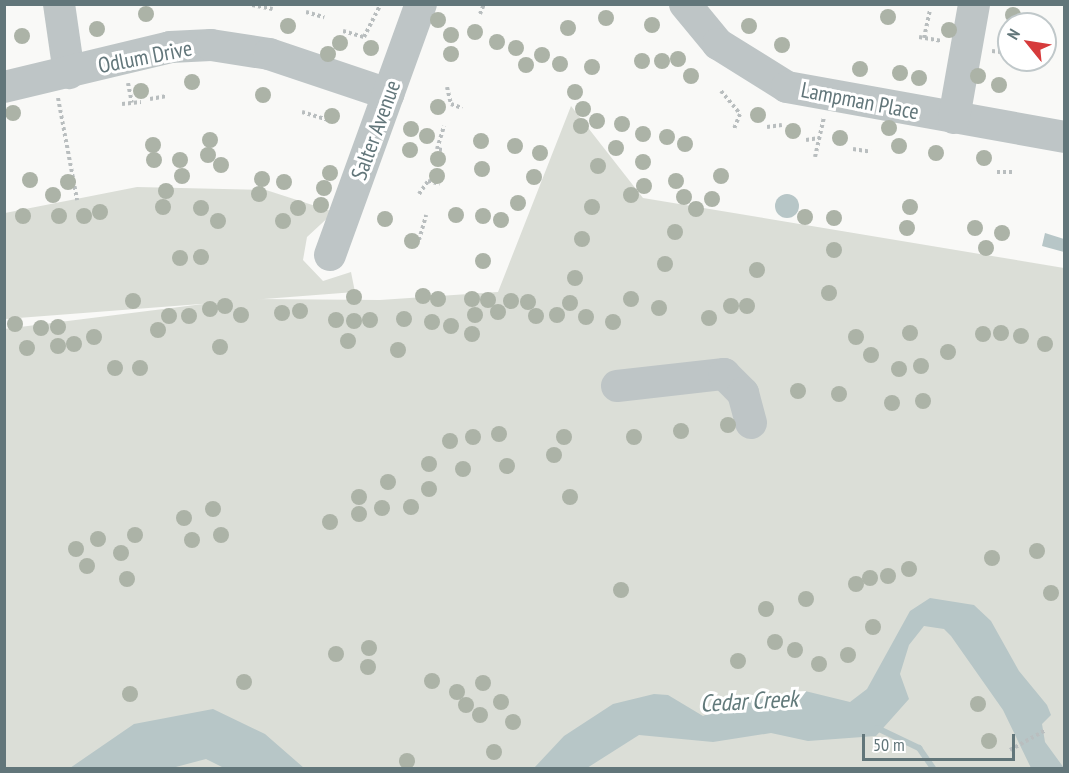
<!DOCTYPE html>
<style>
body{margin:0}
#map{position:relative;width:1069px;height:773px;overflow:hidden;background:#f9f9f7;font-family:"PT Sans Narrow",sans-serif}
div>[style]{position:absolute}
.green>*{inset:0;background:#dbded7}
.water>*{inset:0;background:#b7c6c7}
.round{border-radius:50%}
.stream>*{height:6px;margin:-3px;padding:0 3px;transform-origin:3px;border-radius:3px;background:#b7c6c7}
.path>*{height:4px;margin-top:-2px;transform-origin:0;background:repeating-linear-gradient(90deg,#b9bebf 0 3px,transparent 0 6px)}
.minor>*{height:32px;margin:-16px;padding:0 16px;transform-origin:16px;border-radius:16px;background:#bec5c6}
.trees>*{width:16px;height:16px;margin:-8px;border-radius:50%;background:#acb3a7}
span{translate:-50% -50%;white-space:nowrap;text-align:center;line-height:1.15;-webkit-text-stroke:6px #fff;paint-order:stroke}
.street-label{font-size:22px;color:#62767a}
.water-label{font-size:24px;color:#61797a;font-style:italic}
.frame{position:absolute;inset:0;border:6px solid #62767a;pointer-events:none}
.north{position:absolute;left:997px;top:12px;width:60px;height:60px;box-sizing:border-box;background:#fff;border:2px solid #c0c8ca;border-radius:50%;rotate:300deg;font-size:16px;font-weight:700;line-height:24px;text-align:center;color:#62767a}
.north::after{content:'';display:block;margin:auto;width:21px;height:27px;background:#d63b3c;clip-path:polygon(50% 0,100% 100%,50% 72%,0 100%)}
.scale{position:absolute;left:862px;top:734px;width:153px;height:27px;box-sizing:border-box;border:3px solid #62767a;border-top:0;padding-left:8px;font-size:18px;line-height:21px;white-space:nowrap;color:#62767a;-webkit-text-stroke:4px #fff;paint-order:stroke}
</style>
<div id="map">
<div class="green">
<div style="clip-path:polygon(571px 106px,643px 198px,1064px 268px,1064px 768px,5px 768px,4px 329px,243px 299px,380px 300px,498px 292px)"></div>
<div style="clip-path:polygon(137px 187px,266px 190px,334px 212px,307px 237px,303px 260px,323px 281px,351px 272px,355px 292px,5px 319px,5px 213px)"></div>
</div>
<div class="water">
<div class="round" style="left:775px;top:194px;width:24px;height:24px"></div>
<div style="clip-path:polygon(1045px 233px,1064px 239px,1064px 252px,1042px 246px)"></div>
<div style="clip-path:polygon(930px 598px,974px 605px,991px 621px,1019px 671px,1047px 705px,1051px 715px,1042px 724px,1045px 742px,1064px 768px,1031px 768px,1003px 710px,951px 636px,944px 629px,924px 626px,909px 645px,900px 674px,909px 699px,876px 736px,808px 741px,771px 733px,713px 742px,639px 735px,587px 768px,534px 768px,564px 736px,613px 704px,654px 694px,668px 695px,703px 716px,732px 704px,805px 691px,850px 702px,867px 689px,910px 611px)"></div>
<div style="clip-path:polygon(213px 709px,265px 734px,304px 768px,224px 768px,206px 759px,172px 768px,70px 768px,134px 724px)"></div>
</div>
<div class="stream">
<div style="left:877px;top:728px;width:47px;rotate:25.5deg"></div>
<div style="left:919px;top:748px;width:24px;rotate:55deg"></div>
</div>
<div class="path">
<div style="left:252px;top:5px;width:21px;rotate:11deg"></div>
<div style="left:306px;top:12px;width:19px;rotate:16deg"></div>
<div style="left:480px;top:14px;width:11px;rotate:-68deg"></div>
<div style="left:343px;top:31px;width:22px;rotate:16deg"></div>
<div style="left:364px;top:37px;width:37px;rotate:-63deg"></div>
<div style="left:919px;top:37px;width:22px;rotate:10deg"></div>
<div style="left:924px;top:38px;width:29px;rotate:-78deg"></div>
<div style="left:992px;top:51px;width:17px;rotate:7deg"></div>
<div style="left:128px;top:83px;width:20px;rotate:79deg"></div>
<div style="left:447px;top:87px;width:17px;rotate:77deg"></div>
<div style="left:451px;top:104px;width:12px;rotate:20deg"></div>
<div style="left:721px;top:91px;width:30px;rotate:50deg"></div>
<div style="left:740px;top:114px;width:16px;rotate:112deg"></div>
<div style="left:58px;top:98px;width:104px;rotate:79.4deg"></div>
<div style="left:150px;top:99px;width:17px;rotate:-10deg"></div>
<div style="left:122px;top:104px;width:19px;rotate:-6deg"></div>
<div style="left:302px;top:112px;width:34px;rotate:17deg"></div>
<div style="left:767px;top:127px;width:15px;rotate:-8deg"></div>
<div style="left:806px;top:140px;width:13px;rotate:-9deg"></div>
<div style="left:853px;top:149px;width:18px;rotate:9deg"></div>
<div style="left:442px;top:150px;width:5px;rotate:-169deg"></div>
<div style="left:437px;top:149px;width:24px;rotate:-73deg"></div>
<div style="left:815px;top:157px;width:41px;rotate:-77.3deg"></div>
<div style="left:997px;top:172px;width:17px"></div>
<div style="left:419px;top:194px;width:16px;rotate:-55deg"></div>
<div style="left:428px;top:181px;width:12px;rotate:14deg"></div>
<div style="left:419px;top:240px;width:26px;rotate:-74deg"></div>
<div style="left:1010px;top:750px;width:41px;rotate:-29.1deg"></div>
</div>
<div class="minor">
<div style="left:59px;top:4px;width:70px;rotate:81.8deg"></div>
<div style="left:685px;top:4px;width:52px;rotate:50.5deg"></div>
<div style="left:718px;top:44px;width:81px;rotate:31.9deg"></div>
<div style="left:787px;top:87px;width:281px;rotate:10.2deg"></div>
<div style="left:4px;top:87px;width:171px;rotate:-13.5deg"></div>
<div style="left:170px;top:47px;width:41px;rotate:-2.8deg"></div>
<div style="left:211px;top:45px;width:59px;rotate:8.8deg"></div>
<div style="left:269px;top:54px;width:126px;rotate:18.6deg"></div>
<div style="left:954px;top:118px;width:116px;rotate:-80deg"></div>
<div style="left:330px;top:255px;width:267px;rotate:-70.1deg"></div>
<div style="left:617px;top:386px;width:108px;rotate:-6.4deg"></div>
<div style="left:724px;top:374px;width:27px;rotate:45deg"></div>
<div style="left:743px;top:393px;width:31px;rotate:75deg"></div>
</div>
<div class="trees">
<div style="left:146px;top:14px"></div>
<div style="left:1013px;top:15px"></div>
<div style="left:888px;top:17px"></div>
<div style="left:606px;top:18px"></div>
<div style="left:438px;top:20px"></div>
<div style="left:652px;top:25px"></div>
<div style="left:288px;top:26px"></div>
<div style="left:749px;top:26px"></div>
<div style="left:568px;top:28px"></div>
<div style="left:97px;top:29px"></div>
<div style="left:949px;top:30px"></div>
<div style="left:475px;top:32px"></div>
<div style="left:451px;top:35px"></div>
<div style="left:22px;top:36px"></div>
<div style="left:497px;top:42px"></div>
<div style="left:340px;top:43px"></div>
<div style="left:782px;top:45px"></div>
<div style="left:371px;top:48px"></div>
<div style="left:516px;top:48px"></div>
<div style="left:328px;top:54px"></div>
<div style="left:451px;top:54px"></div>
<div style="left:542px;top:55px"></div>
<div style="left:678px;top:59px"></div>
<div style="left:642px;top:61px"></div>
<div style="left:662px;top:61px"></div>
<div style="left:560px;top:64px"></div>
<div style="left:526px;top:65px"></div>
<div style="left:592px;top:67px"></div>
<div style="left:860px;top:69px"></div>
<div style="left:900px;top:73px"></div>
<div style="left:691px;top:76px"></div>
<div style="left:978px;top:76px"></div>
<div style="left:919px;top:78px"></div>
<div style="left:192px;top:82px"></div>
<div style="left:999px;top:85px"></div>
<div style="left:141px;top:91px"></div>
<div style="left:575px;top:92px"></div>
<div style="left:263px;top:95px"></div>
<div style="left:438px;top:107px"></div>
<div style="left:583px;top:109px"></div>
<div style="left:13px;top:113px"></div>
<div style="left:758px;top:115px"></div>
<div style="left:332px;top:116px"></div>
<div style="left:597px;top:121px"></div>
<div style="left:622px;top:124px"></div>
<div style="left:581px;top:126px"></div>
<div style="left:889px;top:128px"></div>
<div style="left:411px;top:129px"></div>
<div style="left:793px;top:131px"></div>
<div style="left:643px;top:134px"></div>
<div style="left:427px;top:136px"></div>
<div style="left:667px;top:137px"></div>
<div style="left:840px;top:138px"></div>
<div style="left:210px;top:140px"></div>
<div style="left:481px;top:141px"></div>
<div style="left:685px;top:144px"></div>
<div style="left:153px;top:145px"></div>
<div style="left:515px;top:146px"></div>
<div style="left:899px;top:146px"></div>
<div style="left:616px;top:148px"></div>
<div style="left:410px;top:150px"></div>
<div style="left:540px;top:153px"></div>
<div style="left:936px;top:153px"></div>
<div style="left:208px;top:155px"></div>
<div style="left:984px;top:158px"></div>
<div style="left:438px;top:159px"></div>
<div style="left:154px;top:160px"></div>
<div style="left:180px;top:160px"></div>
<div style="left:643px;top:162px"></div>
<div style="left:221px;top:165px"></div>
<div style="left:598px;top:166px"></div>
<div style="left:482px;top:169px"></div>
<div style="left:330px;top:173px"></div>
<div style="left:182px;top:176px"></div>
<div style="left:437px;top:176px"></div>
<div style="left:721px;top:176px"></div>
<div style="left:534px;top:177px"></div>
<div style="left:262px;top:179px"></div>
<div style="left:30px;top:180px"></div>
<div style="left:676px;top:181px"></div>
<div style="left:68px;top:182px"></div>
<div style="left:284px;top:182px"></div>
<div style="left:644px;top:186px"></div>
<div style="left:324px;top:188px"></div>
<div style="left:166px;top:191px"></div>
<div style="left:259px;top:194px"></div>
<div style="left:53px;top:195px"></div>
<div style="left:631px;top:195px"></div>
<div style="left:684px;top:197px"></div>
<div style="left:712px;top:199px"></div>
<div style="left:518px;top:203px"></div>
<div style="left:321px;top:205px"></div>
<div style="left:163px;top:207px"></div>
<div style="left:592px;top:207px"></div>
<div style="left:910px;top:207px"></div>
<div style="left:201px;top:208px"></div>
<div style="left:298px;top:208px"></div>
<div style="left:696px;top:209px"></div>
<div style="left:100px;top:212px"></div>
<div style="left:456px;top:215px"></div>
<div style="left:23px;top:216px"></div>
<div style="left:59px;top:216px"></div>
<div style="left:84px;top:216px"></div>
<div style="left:483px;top:216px"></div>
<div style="left:805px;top:217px"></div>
<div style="left:834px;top:218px"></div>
<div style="left:385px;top:219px"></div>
<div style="left:501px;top:220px"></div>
<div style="left:218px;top:221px"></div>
<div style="left:283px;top:221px"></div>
<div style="left:907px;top:228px"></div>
<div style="left:975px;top:228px"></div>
<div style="left:675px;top:232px"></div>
<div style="left:1002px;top:233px"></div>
<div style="left:582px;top:239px"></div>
<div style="left:412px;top:241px"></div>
<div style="left:986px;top:248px"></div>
<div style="left:834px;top:250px"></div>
<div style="left:201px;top:257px"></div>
<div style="left:180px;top:258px"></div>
<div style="left:483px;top:261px"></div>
<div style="left:665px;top:264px"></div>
<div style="left:757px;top:270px"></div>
<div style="left:575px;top:278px"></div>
<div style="left:829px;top:293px"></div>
<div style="left:423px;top:296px"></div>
<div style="left:354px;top:297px"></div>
<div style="left:438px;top:299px"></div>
<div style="left:472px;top:299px"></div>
<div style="left:631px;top:299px"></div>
<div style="left:488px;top:300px"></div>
<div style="left:133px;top:301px"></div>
<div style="left:511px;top:301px"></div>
<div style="left:528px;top:302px"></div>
<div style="left:570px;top:303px"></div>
<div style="left:225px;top:306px"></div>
<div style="left:731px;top:306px"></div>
<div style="left:747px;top:306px"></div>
<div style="left:659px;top:308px"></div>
<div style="left:210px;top:309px"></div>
<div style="left:300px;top:311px"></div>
<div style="left:498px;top:312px"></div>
<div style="left:282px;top:313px"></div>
<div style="left:241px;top:315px"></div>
<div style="left:475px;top:315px"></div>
<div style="left:557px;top:315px"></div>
<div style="left:169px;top:316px"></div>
<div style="left:189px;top:316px"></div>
<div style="left:536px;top:316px"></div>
<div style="left:586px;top:317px"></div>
<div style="left:709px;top:318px"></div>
<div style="left:404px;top:319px"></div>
<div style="left:336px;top:320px"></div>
<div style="left:370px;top:320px"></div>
<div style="left:354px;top:321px"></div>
<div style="left:432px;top:322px"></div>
<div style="left:613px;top:322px"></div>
<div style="left:15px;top:324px"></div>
<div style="left:451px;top:326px"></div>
<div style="left:58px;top:327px"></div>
<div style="left:41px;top:328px"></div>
<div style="left:158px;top:330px"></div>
<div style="left:910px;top:333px"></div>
<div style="left:1001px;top:333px"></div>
<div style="left:472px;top:334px"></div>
<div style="left:983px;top:334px"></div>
<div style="left:1021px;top:336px"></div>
<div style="left:94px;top:337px"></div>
<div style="left:856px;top:337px"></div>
<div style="left:348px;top:341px"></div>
<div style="left:74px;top:344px"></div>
<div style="left:1045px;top:344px"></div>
<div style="left:58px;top:346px"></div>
<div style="left:220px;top:347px"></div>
<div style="left:27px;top:348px"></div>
<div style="left:398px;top:350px"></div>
<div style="left:948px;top:352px"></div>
<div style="left:871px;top:355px"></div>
<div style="left:921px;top:366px"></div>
<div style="left:115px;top:368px"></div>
<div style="left:140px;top:368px"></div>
<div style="left:899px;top:369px"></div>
<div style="left:798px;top:391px"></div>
<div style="left:839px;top:394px"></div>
<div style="left:923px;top:401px"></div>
<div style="left:892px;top:403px"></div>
<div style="left:728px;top:425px"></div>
<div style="left:681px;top:431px"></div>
<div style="left:499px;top:434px"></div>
<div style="left:473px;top:437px"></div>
<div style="left:564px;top:437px"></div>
<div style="left:634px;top:437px"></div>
<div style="left:450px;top:441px"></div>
<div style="left:554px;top:455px"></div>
<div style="left:429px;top:464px"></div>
<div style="left:507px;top:466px"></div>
<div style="left:463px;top:469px"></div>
<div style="left:388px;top:482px"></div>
<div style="left:429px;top:489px"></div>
<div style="left:359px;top:497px"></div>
<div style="left:570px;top:497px"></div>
<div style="left:411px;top:507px"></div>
<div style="left:382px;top:508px"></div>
<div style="left:213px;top:509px"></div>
<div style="left:359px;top:514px"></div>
<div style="left:184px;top:518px"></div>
<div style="left:330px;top:522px"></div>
<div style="left:135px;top:535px"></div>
<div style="left:221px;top:535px"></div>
<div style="left:98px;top:539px"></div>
<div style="left:192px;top:540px"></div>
<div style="left:76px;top:549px"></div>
<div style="left:1037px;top:551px"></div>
<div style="left:121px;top:553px"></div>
<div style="left:992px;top:558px"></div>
<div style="left:87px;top:566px"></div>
<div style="left:909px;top:569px"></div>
<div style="left:888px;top:576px"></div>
<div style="left:870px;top:578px"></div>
<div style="left:127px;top:579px"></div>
<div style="left:856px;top:584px"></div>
<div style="left:621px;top:590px"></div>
<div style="left:1051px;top:593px"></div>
<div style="left:806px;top:599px"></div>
<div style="left:766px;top:609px"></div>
<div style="left:873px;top:627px"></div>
<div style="left:775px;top:642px"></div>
<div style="left:369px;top:648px"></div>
<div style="left:795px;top:650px"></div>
<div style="left:336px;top:654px"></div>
<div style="left:848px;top:655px"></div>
<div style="left:738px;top:661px"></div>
<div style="left:819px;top:664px"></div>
<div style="left:368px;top:667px"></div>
<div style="left:432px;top:681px"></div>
<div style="left:244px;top:682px"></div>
<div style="left:483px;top:683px"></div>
<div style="left:457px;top:692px"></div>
<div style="left:130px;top:694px"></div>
<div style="left:501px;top:702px"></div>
<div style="left:978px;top:704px"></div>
<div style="left:466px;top:705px"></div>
<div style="left:480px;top:715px"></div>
<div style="left:513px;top:722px"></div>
<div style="left:989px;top:741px"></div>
<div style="left:494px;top:752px"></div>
<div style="left:407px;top:761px"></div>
</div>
<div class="street-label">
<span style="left:145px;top:57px;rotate:-11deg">Odlum Drive</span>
<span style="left:860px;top:101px;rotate:11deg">Lampman Place</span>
<span style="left:376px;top:130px;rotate:-70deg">Salter Avenue</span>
</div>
<div class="water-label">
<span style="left:749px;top:701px;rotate:-3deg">Cedar Creek</span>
</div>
<div class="frame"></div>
<div class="north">N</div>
<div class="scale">50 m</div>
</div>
